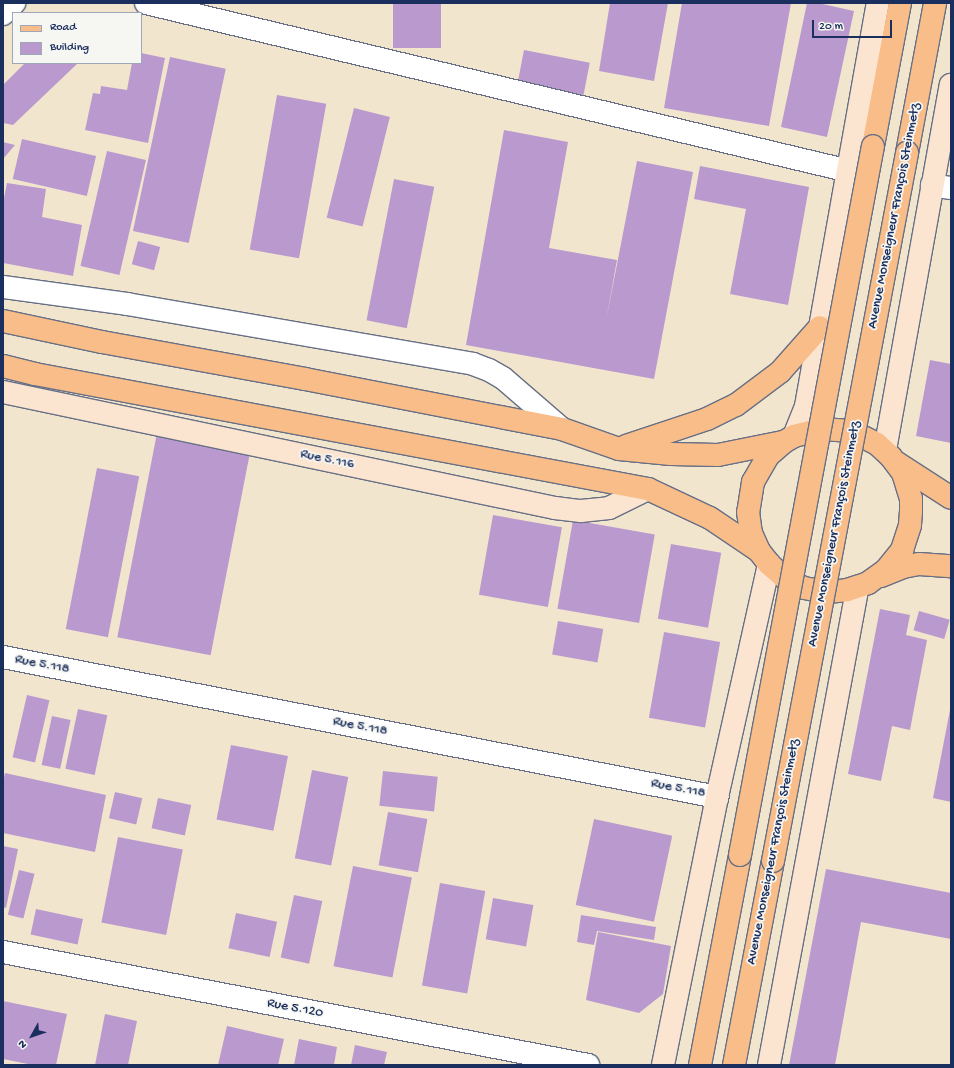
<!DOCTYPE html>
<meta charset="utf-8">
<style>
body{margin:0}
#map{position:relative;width:954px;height:1068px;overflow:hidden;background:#f2e5cd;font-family:"Gochi Hand",sans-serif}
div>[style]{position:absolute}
.building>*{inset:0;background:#ba9ace;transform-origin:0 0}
.roads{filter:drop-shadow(1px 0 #666f85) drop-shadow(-1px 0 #666f85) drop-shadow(0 1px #666f85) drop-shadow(0 -1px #666f85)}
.minor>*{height:22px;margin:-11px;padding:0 11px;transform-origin:11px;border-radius:11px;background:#fff}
.secondary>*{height:22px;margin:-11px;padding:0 11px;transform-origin:11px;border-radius:11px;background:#fce5d0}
.primary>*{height:22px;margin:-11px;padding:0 11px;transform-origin:11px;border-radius:11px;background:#f8bd89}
.trunk>*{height:22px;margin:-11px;padding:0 11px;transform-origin:11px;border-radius:11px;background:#f8bd89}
.bridges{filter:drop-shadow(1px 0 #666f85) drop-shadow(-1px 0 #666f85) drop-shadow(0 1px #666f85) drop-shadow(0 -1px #666f85)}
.primary-bridge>*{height:22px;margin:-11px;padding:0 11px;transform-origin:11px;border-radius:11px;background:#f8bd89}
span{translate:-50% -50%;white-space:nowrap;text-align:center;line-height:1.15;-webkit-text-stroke:3.5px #f6f6f2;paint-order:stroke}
.street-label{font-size:14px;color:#1b2f5e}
.frame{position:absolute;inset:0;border:4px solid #1b2f5e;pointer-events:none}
.legend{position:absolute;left:12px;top:12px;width:130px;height:52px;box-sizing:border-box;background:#f6f6f2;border:1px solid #9ea6b7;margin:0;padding:5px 7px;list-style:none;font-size:12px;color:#1b2f5e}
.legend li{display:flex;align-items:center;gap:8px;height:20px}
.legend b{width:20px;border:1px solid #9ea6b7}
.north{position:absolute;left:12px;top:1016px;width:40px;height:40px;-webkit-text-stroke:3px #f6f6f2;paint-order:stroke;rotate:230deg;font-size:11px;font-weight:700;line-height:16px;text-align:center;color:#1b2f5e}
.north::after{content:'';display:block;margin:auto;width:14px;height:18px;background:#1b2f5e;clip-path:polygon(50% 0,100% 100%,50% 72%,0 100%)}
.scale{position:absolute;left:812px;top:20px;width:80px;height:18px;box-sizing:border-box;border:2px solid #1b2f5e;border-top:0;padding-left:5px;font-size:12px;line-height:14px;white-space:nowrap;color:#1b2f5e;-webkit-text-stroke:3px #f6f6f2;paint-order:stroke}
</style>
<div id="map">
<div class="building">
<div style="left:393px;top:3px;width:48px;height:45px"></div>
<div style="clip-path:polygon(610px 3px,668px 3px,654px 81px,599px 71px)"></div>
<div style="clip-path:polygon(682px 3px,791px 3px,769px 126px,664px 108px)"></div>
<div style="clip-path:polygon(807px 3px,818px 3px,854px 11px,827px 137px,781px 127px)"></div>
<div style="left:524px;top:50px;width:67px;height:33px;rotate:11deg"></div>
<div style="clip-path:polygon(141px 53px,165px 58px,148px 143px,85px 130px,93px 93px,100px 94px,101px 86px,127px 90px,132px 63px,141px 63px)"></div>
<div style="left:170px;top:57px;width:57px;height:178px;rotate:12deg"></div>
<div style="clip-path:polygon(25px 63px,78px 63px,13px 125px,3px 123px,3px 85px)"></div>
<div style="left:277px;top:95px;width:50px;height:157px;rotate:10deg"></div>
<div style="left:354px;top:108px;width:37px;height:113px;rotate:14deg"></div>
<div style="clip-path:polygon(504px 130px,568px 142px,549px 248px,617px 260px,606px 321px,637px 161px,693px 172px,654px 379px,466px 345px)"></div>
<div style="left:22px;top:139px;width:76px;height:41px;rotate:13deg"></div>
<div style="clip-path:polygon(3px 142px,15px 145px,3px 159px)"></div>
<div style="left:107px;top:151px;width:40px;height:118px;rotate:13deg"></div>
<div style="clip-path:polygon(700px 166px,809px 187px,788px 305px,730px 294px,746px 209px,694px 199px)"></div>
<div style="left:394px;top:179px;width:41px;height:144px;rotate:11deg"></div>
<div style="clip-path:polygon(7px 183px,46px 189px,42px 217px,82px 225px,73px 276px,3px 263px,3px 203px)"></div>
<div style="left:138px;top:241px;width:23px;height:24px;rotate:15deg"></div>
<div style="clip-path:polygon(930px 360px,951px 364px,951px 443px,916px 436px)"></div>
<div style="left:157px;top:433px;width:95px;height:208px;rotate:11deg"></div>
<div style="left:97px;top:468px;width:43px;height:164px;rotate:11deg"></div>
<div style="left:493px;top:515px;width:70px;height:81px;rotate:10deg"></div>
<div style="left:573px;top:520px;width:83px;height:90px;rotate:10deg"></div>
<div style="left:671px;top:544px;width:51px;height:76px;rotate:10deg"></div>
<div style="clip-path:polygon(880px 609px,910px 615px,906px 635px,927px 640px,910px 730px,892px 726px,881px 781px,848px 774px)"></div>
<div style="left:919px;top:611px;width:32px;height:20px;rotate:16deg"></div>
<div style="left:558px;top:621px;width:46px;height:34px;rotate:10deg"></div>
<div style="left:664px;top:632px;width:57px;height:87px;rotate:10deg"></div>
<div style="left:27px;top:695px;width:23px;height:64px;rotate:13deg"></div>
<div style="left:78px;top:709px;width:30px;height:61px;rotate:12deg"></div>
<div style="clip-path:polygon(950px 710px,951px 710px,951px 802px,933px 798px)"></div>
<div style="left:52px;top:716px;width:19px;height:50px;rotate:12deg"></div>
<div style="left:231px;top:745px;width:58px;height:76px;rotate:11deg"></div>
<div style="left:312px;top:770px;width:37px;height:90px;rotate:11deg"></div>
<div style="left:383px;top:771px;width:55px;height:35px;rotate:6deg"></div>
<div style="clip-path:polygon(5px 773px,106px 795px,95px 852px,3px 833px,3px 782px)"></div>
<div style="left:115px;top:792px;width:28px;height:27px;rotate:13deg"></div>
<div style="left:158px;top:798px;width:34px;height:31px;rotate:12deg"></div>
<div style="left:388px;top:812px;width:40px;height:54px;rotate:10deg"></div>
<div style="left:594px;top:819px;width:80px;height:88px;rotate:12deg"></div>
<div style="left:118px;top:837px;width:66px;height:87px;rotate:11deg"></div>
<div style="clip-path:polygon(3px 846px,18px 849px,6px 908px,3px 907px)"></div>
<div style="left:353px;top:866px;width:60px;height:102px;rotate:11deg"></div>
<div style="clip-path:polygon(826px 869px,951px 893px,951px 939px,861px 922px,835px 1065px,789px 1065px)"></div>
<div style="left:19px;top:870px;width:16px;height:46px;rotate:14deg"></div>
<div style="left:440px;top:883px;width:46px;height:104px;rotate:10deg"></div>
<div style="left:294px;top:895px;width:29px;height:64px;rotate:12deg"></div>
<div style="left:493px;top:898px;width:41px;height:42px;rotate:10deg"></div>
<div style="left:36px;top:909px;width:48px;height:26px;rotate:12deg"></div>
<div style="left:236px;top:913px;width:42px;height:36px;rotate:12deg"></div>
<div style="clip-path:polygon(581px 915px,656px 927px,654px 940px,597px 931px,594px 945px,577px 942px)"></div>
<div style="clip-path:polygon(598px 932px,671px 946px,663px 994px,639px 1013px,586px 1000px)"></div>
<div style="clip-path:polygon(3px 1001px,67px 1014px,56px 1065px,33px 1065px,3px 1059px)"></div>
<div style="clip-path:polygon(105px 1014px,137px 1021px,128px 1065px,95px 1065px)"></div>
<div style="clip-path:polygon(227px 1026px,284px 1039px,278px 1065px,218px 1065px)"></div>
<div style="clip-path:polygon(299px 1039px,337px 1047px,334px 1065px,294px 1065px)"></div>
<div style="clip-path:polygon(355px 1045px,387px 1052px,384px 1065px,351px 1065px)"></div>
</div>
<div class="roads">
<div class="minor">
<div style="left:146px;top:3px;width:723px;rotate:13.44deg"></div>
<div style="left:3px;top:14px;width:16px;rotate:-45deg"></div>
<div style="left:932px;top:185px;width:19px;rotate:9deg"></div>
<div style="left:3px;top:287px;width:125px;rotate:7.8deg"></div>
<div style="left:127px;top:304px;width:351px;rotate:9.8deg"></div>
<div style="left:473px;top:364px;width:17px;rotate:21deg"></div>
<div style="left:489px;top:370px;width:16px;rotate:30deg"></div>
<div style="left:503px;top:378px;width:78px;rotate:40.8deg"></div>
<div style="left:3px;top:657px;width:728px;rotate:11.09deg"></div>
<div style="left:3px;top:952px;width:596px;rotate:10.93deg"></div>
</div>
<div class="secondary">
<div style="left:3px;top:392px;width:564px;rotate:11.87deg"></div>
<div style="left:555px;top:508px;width:26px;rotate:7deg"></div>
<div style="left:581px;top:511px;width:28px;rotate:-6deg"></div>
<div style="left:609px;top:508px;width:43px;rotate:-26deg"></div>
<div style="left:794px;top:436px;width:32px;rotate:-68deg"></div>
<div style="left:806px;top:406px;width:409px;rotate:-79.9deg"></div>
<div style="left:885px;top:450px;width:371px;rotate:-79.8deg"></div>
<div style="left:663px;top:1065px;width:273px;rotate:-78.6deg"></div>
<div style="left:717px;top:797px;width:239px;rotate:-77.4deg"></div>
<div style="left:769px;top:1065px;width:486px;rotate:-79.5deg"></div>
</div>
<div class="primary">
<div style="left:873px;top:146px;width:146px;rotate:-79.3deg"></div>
<div style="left:907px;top:153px;width:153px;rotate:-79.4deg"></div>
<div style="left:700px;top:1065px;width:214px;rotate:-79.2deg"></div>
<div style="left:734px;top:1065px;width:208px;rotate:-79.2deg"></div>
</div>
<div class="trunk">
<div style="left:3px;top:321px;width:101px;rotate:12deg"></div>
<div style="left:102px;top:342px;width:206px;rotate:10.3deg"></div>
<div style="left:305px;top:379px;width:262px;rotate:11deg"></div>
<div style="left:562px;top:429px;width:60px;rotate:19.3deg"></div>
<div style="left:619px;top:449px;width:52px;rotate:5.5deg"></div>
<div style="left:671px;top:454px;width:47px;rotate:1.2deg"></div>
<div style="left:718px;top:455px;width:66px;rotate:-11.3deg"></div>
<div style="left:3px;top:366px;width:33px;rotate:14deg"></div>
<div style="left:35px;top:374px;width:624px;rotate:10.63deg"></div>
<div style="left:648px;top:489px;width:68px;rotate:25.1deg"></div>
<div style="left:710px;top:518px;width:59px;rotate:34deg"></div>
<div style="left:759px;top:551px;width:16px;rotate:52deg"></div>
<div style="left:769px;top:564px;width:21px;rotate:41deg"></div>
<div style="left:785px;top:578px;width:21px;rotate:28deg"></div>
<div style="left:804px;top:588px;width:22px;rotate:10deg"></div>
<div style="left:826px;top:592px;width:21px;rotate:-5deg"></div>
<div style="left:847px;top:590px;width:22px;rotate:-18deg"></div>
<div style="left:868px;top:583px;width:22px;rotate:-36deg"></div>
<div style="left:886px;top:570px;width:26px;rotate:-51deg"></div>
<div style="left:902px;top:550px;width:26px;rotate:-72deg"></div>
<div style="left:910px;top:525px;width:13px;rotate:-86deg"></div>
<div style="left:911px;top:512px;width:13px;rotate:-90deg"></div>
<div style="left:911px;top:499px;width:27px;rotate:-107deg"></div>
<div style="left:903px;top:473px;width:21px;rotate:-127deg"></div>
<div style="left:890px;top:456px;width:18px;rotate:-137deg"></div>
<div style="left:877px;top:444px;width:29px;rotate:-153deg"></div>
<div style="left:851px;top:431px;width:29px;rotate:-176deg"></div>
<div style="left:822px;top:429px;width:29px;rotate:166deg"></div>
<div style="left:794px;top:436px;width:12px;rotate:149deg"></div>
<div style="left:784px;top:442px;width:21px;rotate:139deg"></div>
<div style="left:768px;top:456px;width:30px;rotate:120deg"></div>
<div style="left:753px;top:482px;width:30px;rotate:99deg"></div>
<div style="left:748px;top:512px;width:21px;rotate:82deg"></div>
<div style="left:751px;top:533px;width:20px;rotate:66deg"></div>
<div style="left:626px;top:446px;width:85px;rotate:-18.4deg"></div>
<div style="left:707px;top:419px;width:32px;rotate:-26deg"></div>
<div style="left:736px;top:405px;width:55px;rotate:-36.9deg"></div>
<div style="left:780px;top:372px;width:60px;rotate:-48.4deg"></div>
<div style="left:897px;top:463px;width:64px;rotate:32.9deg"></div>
<div style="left:881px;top:576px;width:24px;rotate:-22deg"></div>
<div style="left:903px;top:567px;width:16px;rotate:-11deg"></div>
<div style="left:919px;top:564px;width:32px;rotate:4deg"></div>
</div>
</div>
<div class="bridges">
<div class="primary-bridge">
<div style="left:740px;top:855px;width:721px;rotate:-79.38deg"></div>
<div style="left:773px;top:861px;width:721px;rotate:-79.28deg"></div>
</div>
</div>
<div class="street-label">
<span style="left:895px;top:216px;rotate:-79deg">Avenue Monseigneur François Steinmetz</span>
<span style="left:327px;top:460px;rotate:12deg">Rue 5.116</span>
<span style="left:835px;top:534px;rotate:-79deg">Avenue Monseigneur François Steinmetz</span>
<span style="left:42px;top:665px;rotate:11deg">Rue 5.118</span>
<span style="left:360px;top:727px;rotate:11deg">Rue 5.118</span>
<span style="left:678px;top:789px;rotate:11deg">Rue 5.118</span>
<span style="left:774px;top:852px;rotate:-79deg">Avenue Monseigneur François Steinmetz</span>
<span style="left:295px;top:1009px;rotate:11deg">Rue 5.120</span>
</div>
<div class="frame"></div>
<ul class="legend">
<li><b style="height:5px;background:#f8bd89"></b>Road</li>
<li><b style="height:11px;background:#ba9ace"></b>Building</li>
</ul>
<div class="north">N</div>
<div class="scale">20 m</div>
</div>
